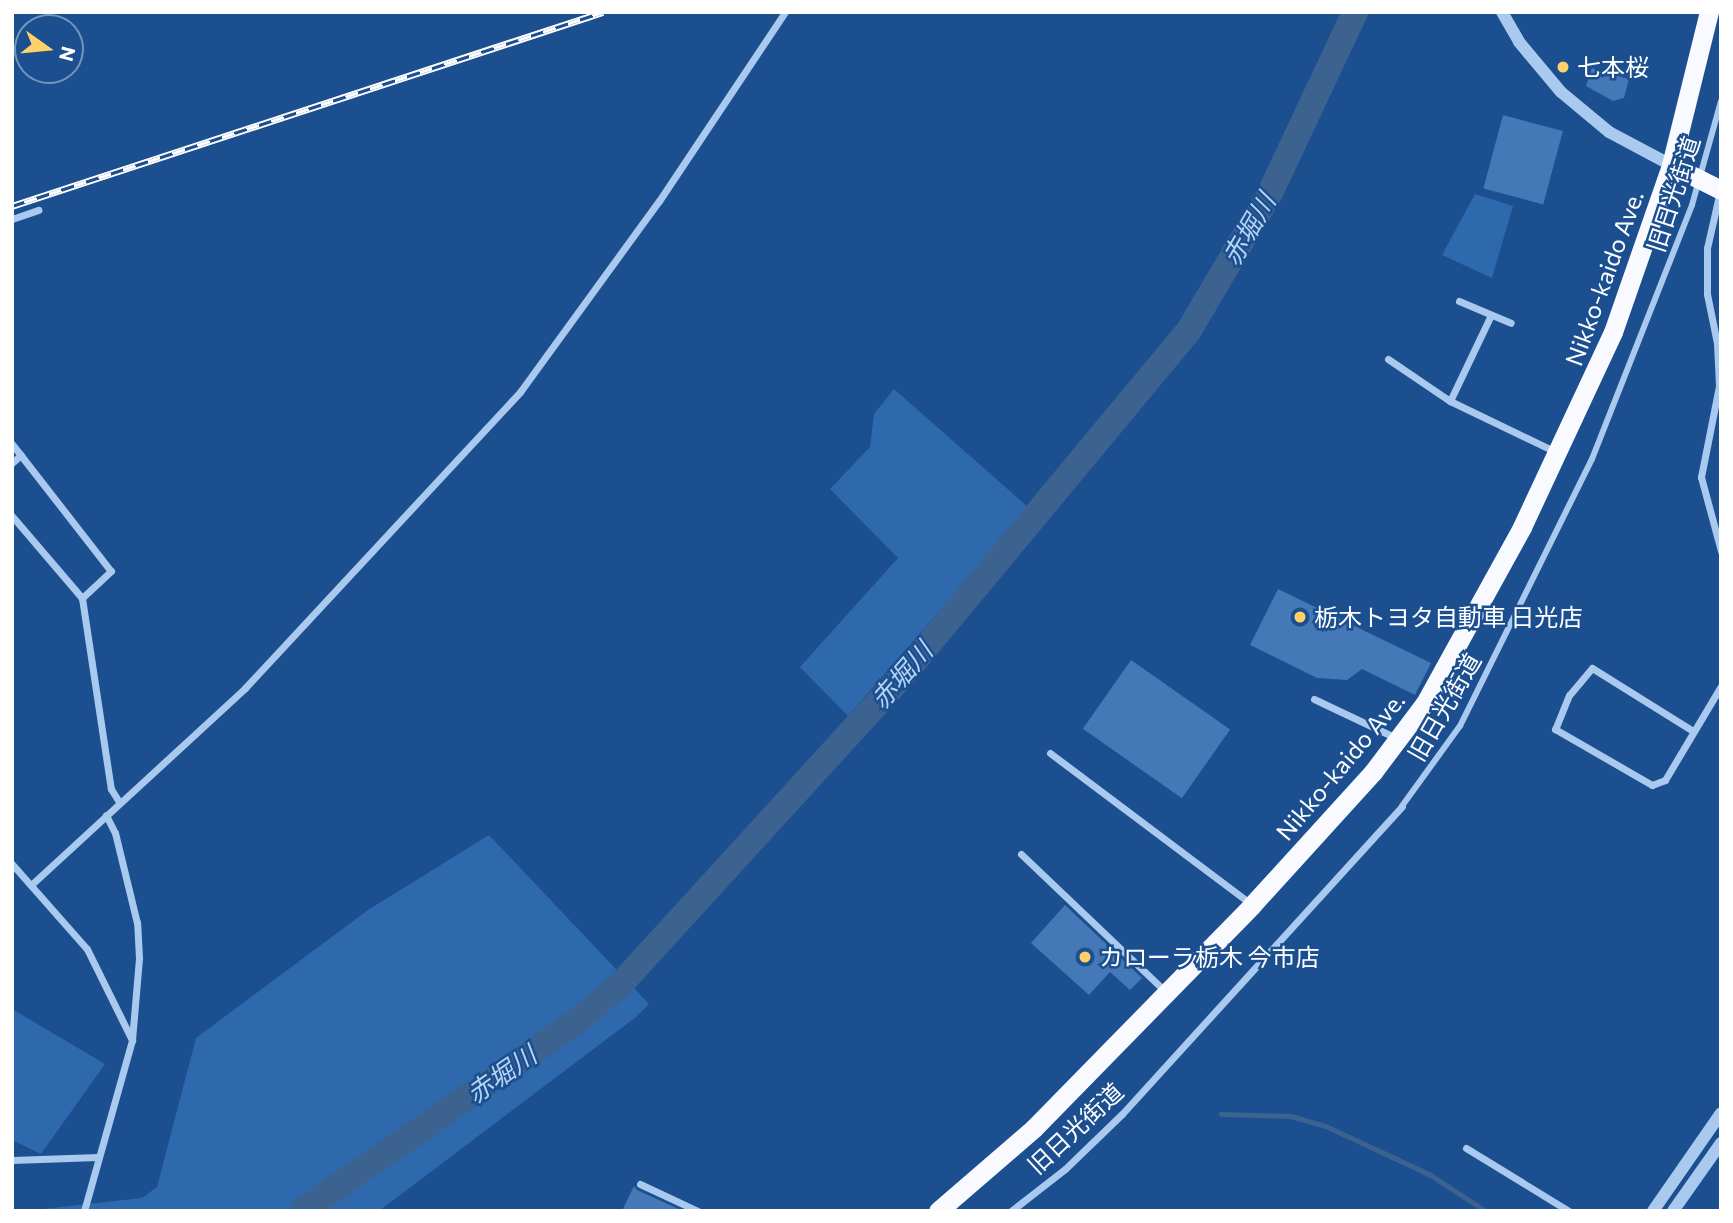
<!DOCTYPE html>
<meta charset="utf-8">
<style>
body{margin:0}
#map{position:relative;width:1733px;height:1223px;overflow:hidden;background:#1b4f8f;font-family:Commissioner,"Noto Sans JP",sans-serif}
div>[style]{position:absolute}
.green>*{inset:0;background:#2e69ad}
.stream>*{height:4.5px;margin:-2.25px;padding:0 2.25px;transform-origin:2.25px;border-radius:2.25px;background:#3c6290}
.river>*{height:26px;margin:-13px;padding:0 13px;transform-origin:13px;border-radius:13px;background:#3c6290}
.building>*{inset:0;background:#4478b7;transform-origin:0 0}
.pedestrian>*{height:6px;margin:-3px;padding:0 3px;transform-origin:3px;border-radius:3px;background:#a9c9ee}
.minor>*{height:7px;margin:-3.5px;padding:0 3.5px;transform-origin:3.5px;border-radius:3.5px;background:#a9c9ee}
.tertiary>*{height:12px;margin:-6px;padding:0 6px;transform-origin:6px;border-radius:6px;background:#a9c9ee}
.trunk>*{height:19px;margin:-9.5px;padding:0 9.5px;transform-origin:9.5px;border-radius:9.5px;background:#f8faff}
.rail>*{height:7px;margin-top:-3.5px;transform-origin:0;background:repeating-linear-gradient(90deg,#1b4f8f 0 13px,#fff 0 26px);box-sizing:border-box;border-block:2px solid #fff}
.dots>*{width:19px;height:19px;translate:-50% -50%;box-sizing:border-box;border:4px solid #1b4f8f;border-radius:50%}
span{translate:-50% -50%;white-space:nowrap;text-align:center;line-height:1.15;-webkit-text-stroke:5px #1b4f8f;paint-order:stroke}
.poi-label{font-size:24px;color:#fff}
.left{translate:0 -50%;text-align:left}
.street-label{font-size:24px;color:#fff}
.water-label{font-size:26px;color:#b5d3f5;font-style:italic}
.frame{position:absolute;inset:0;border:14px solid #fff;pointer-events:none}
.north{position:absolute;left:14px;top:14px;width:70px;height:70px;box-sizing:border-box;background:#1b4f8f;border:2px solid #7695bc;border-radius:50%;rotate:105deg;font-size:19px;font-weight:700;line-height:28px;text-align:center;color:#fff}
.north::after{content:'';display:block;margin:auto;width:24px;height:32px;background:#ffd166;clip-path:polygon(50% 0,100% 100%,50% 72%,0 100%)}
</style>
<div id="map">
<div class="green">
<div style="clip-path:polygon(1475px 194px,1513px 206px,1492px 278px,1442px 255px)"></div>
<div style="clip-path:polygon(894px 389px,1029px 508px,848px 716px,800px 667px,898px 558px,830px 489px,870px 447px,874px 414px)"></div>
<div style="clip-path:polygon(489px 835px,649px 1004px,636px 1017px,379px 1211px,25px 1211px,142px 1198px,157px 1187px,196px 1038px,368px 910px)"></div>
<div style="clip-path:polygon(12px 1009px,105px 1064px,41px 1154px,12px 1140px)"></div>
</div>
<div class="stream">
<div style="left:1221px;top:1114px;width:70px;rotate:1.6deg"></div>
<div style="left:1291px;top:1116px;width:36px;rotate:16deg"></div>
<div style="left:1326px;top:1126px;width:114px;rotate:25deg"></div>
<div style="left:1429px;top:1174px;width:68px;rotate:33deg"></div>
</div>
<div class="river">
<div style="left:302px;top:1211px;width:334px;rotate:-34.6deg"></div>
<div style="left:577px;top:1021px;width:56px;rotate:-39.9deg"></div>
<div style="left:620px;top:985px;width:418px;rotate:-47.6deg"></div>
<div style="left:902px;top:676px;width:447px;rotate:-50.3deg"></div>
<div style="left:1188px;top:332px;width:161px;rotate:-59.5deg"></div>
<div style="left:1270px;top:193px;width:200px;rotate:-64.8deg"></div>
</div>
<div class="building">
<div style="clip-path:polygon(1592px 68px,1629px 79px,1624px 98px,1613px 101px,1586px 86px)"></div>
<div style="left:1503px;top:115px;width:62px;height:76px;rotate:15deg"></div>
<div style="clip-path:polygon(1278px 589px,1431px 663px,1415px 695px,1362px 669px,1347px 680px,1317px 678px,1250px 645px)"></div>
<div style="left:1131px;top:660px;width:121px;height:84px;rotate:35deg"></div>
<div style="clip-path:polygon(1065px 905px,1142px 978px,1130px 990px,1110px 972px,1089px 995px,1031px 943px)"></div>
<div style="clip-path:polygon(634px 1186px,637px 1190px,683px 1211px,622px 1211px)"></div>
</div>
<div class="pedestrian">
<div style="left:1402px;top:806px;width:99px;rotate:-54.1deg"></div>
<div style="left:1460px;top:726px;width:298px;rotate:-63.7deg"></div>
<div style="left:1592px;top:459px;width:273px;rotate:-68.5deg"></div>
<div style="left:1692px;top:205px;width:108px;rotate:-74.4deg"></div>
</div>
<div class="minor">
<div style="left:1720px;top:191px;width:58px;rotate:102.8deg"></div>
<div style="left:1707px;top:248px;width:46px;rotate:90deg"></div>
<div style="left:1707px;top:294px;width:50px;rotate:78.5deg"></div>
<div style="left:1717px;top:343px;width:43px;rotate:87.3deg"></div>
<div style="left:1719px;top:386px;width:93px;rotate:101.2deg"></div>
<div style="left:1701px;top:477px;width:77px;rotate:74.9deg"></div>
<div style="left:12px;top:219px;width:28px;rotate:-19deg"></div>
<div style="left:1459px;top:301px;width:56px;rotate:22.9deg"></div>
<div style="left:1388px;top:359px;width:75px;rotate:34.1deg"></div>
<div style="left:1450px;top:401px;width:118px;rotate:25.7deg"></div>
<div style="left:1450px;top:401px;width:93px;rotate:-64.5deg"></div>
<div style="left:12px;top:444px;width:161px;rotate:52.1deg"></div>
<div style="left:111px;top:571px;width:40px;rotate:137deg"></div>
<div style="left:12px;top:463px;width:12px;rotate:-42deg"></div>
<div style="left:12px;top:516px;width:108px;rotate:49.5deg"></div>
<div style="left:82px;top:598px;width:193px;rotate:81.4deg"></div>
<div style="left:111px;top:789px;width:15px;rotate:58deg"></div>
<div style="left:1314px;top:699px;width:91px;rotate:25.4deg"></div>
<div style="left:1693px;top:731px;width:119px;rotate:-148deg"></div>
<div style="left:1592px;top:668px;width:35px;rotate:130deg"></div>
<div style="left:1569px;top:695px;width:37px;rotate:112deg"></div>
<div style="left:1555px;top:729px;width:112px;rotate:30deg"></div>
<div style="left:1652px;top:785px;width:14px;rotate:-21deg"></div>
<div style="left:1665px;top:780px;width:109px;rotate:-59.2deg"></div>
<div style="left:1050px;top:753px;width:251px;rotate:36.9deg"></div>
<div style="left:1021px;top:854px;width:199px;rotate:43.6deg"></div>
<div style="left:12px;top:864px;width:113px;rotate:48.6deg"></div>
<div style="left:87px;top:949px;width:102px;rotate:63.7deg"></div>
<div style="left:31px;top:885px;width:291px;rotate:-42.6deg"></div>
<div style="left:245px;top:688px;width:404px;rotate:-47.1deg"></div>
<div style="left:520px;top:392px;width:236px;rotate:-54deg"></div>
<div style="left:659px;top:201px;width:227px;rotate:-56.3deg"></div>
<div style="left:1466px;top:1148px;width:121px;rotate:31.5deg"></div>
<div style="left:12px;top:1160px;width:86px;rotate:-2deg"></div>
<div style="left:640px;top:1184px;width:64px;rotate:25deg"></div>
<div style="left:84px;top:1211px;width:178px;rotate:-74.3deg"></div>
<div style="left:132px;top:1040px;width:82px;rotate:-85.1deg"></div>
<div style="left:139px;top:958px;width:35px;rotate:-93deg"></div>
<div style="left:137px;top:923px;width:93px;rotate:-103.7deg"></div>
<div style="left:115px;top:833px;width:20px;rotate:-117deg"></div>
<div style="left:1011px;top:1211px;width:68px;rotate:-37.9deg"></div>
<div style="left:1065px;top:1169px;width:79px;rotate:-44deg"></div>
<div style="left:1122px;top:1114px;width:416px;rotate:-47.7deg"></div>
</div>
<div class="tertiary">
<div style="left:1502px;top:12px;width:34px;rotate:60deg"></div>
<div style="left:1519px;top:42px;width:65px;rotate:50deg"></div>
<div style="left:1561px;top:92px;width:62px;rotate:39.8deg"></div>
<div style="left:1609px;top:132px;width:70px;rotate:28deg"></div>
<div style="left:1653px;top:1211px;width:119px;rotate:-55.2deg"></div>
<div style="left:1673px;top:1211px;width:83px;rotate:-54.8deg"></div>
</div>
<div class="trunk">
<div style="left:1671px;top:165px;width:56px;rotate:26.6deg"></div>
<div style="left:938px;top:1211px;width:127px;rotate:-40.8deg"></div>
<div style="left:1034px;top:1128px;width:312px;rotate:-45.6deg"></div>
<div style="left:1252px;top:905px;width:180px;rotate:-47.7deg"></div>
<div style="left:1373px;top:772px;width:86px;rotate:-53deg"></div>
<div style="left:1425px;top:703px;width:201px;rotate:-61.1deg"></div>
<div style="left:1522px;top:527px;width:215px;rotate:-65deg"></div>
<div style="left:1613px;top:332px;width:177px;rotate:-70.8deg"></div>
<div style="left:1671px;top:165px;width:158px;rotate:-76.1deg"></div>
</div>
<div class="rail">
<div style="left:12px;top:206px;width:622px;rotate:-18.17deg"></div>
</div>
<div class="dots">
<div style="left:1563px;top:67px;background:#ffd166"></div>
<div style="left:1300px;top:617px;background:#ffd166"></div>
<div style="left:1085px;top:957px;background:#ffd166"></div>
</div>
<div class="poi-label">
<span class="left" style="left:1577px;top:67px">七本桜</span>
<span class="left" style="left:1314px;top:617px">栃木トヨタ自動車 日光店</span>
<span class="left" style="left:1099px;top:957px">カローラ栃木 今市店</span>
</div>
<div class="street-label">
<span style="left:1673px;top:194px;rotate:-72deg">旧日光街道</span>
<span style="left:1604px;top:278px;rotate:-70deg">Nikko-kaido Ave.</span>
<span style="left:1444px;top:707px;rotate:-60deg">旧日光街道</span>
<span style="left:1340px;top:766px;rotate:-50deg">Nikko-kaido Ave.</span>
<span style="left:1075px;top:1128px;rotate:-43deg">旧日光街道</span>
</div>
<div class="water-label">
<span style="left:1248px;top:229px;rotate:-60deg">赤堀川</span>
<span style="left:901px;top:675px;rotate:-49deg">赤堀川</span>
<span style="left:501px;top:1074px;rotate:-35deg">赤堀川</span>
</div>
<div class="frame"></div>
<div class="north">N</div>
</div>
